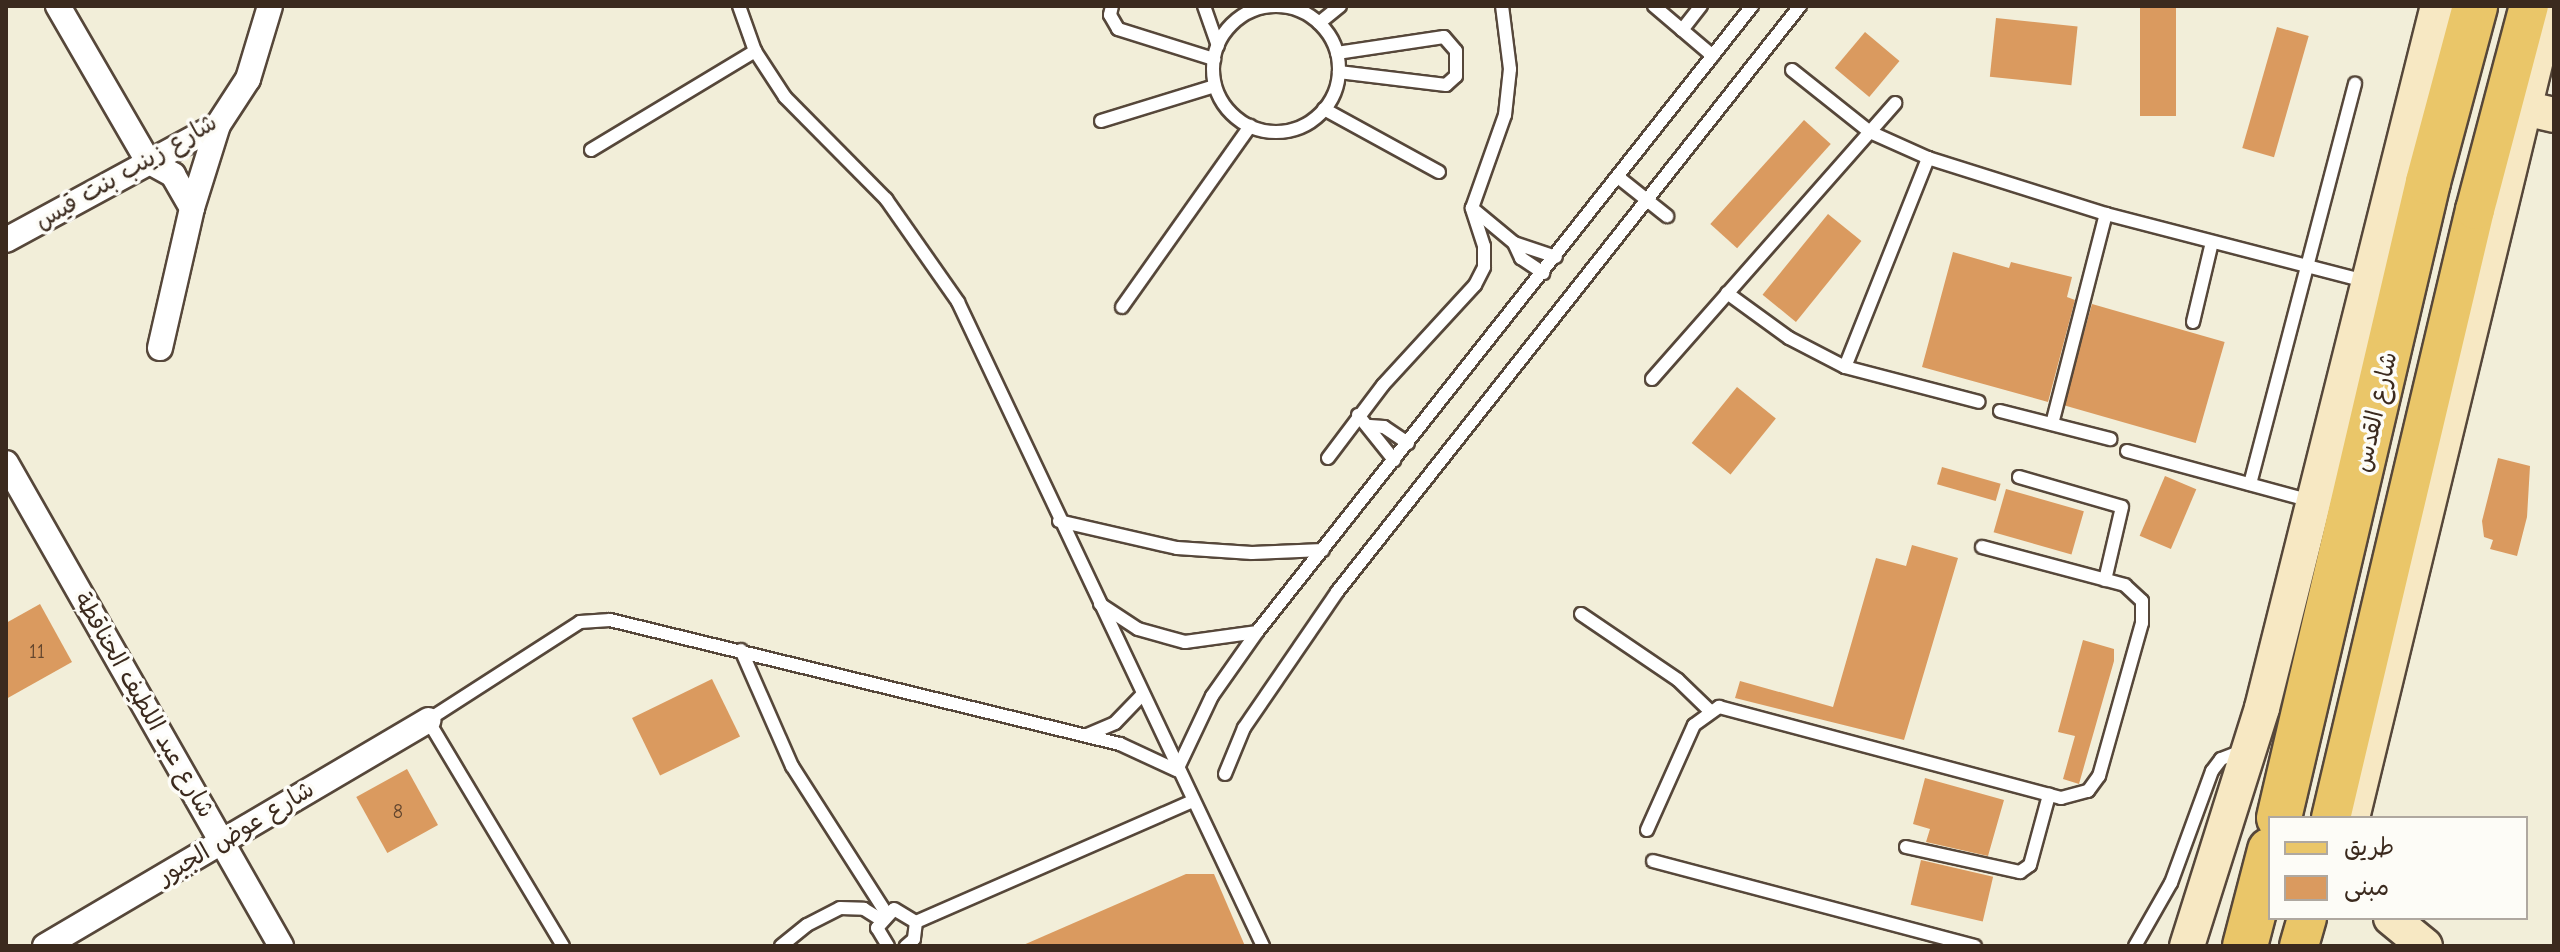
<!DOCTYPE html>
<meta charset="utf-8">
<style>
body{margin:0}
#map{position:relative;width:2560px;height:952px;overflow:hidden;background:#f2eed9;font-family:"Comic Neue","Playpen Sans Arabic",sans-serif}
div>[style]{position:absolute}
.building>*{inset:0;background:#da9a5f;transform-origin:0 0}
.roads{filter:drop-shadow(2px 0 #56473a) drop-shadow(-2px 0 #56473a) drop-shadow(0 2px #56473a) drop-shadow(0 -2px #56473a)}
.lane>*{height:12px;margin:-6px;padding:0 6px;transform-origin:6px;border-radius:6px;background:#fff}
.lane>.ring{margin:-6px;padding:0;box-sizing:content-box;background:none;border:12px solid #fff;border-radius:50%}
.street>*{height:24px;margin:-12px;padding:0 12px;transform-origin:12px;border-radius:12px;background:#fff}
.secondary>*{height:34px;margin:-17px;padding:0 17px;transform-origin:17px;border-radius:17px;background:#f7e8c3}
.primary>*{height:38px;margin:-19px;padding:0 19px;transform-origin:19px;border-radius:19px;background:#eac669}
.highway>*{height:44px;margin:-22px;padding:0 22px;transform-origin:22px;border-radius:22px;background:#eac669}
span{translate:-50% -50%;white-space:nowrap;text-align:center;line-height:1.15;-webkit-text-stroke:7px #fdfcf7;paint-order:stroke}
.number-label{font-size:20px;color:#63462e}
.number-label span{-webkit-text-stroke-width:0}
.street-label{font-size:24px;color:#3b2a1e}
.frame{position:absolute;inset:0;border:8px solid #3b2a1e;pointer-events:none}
.legend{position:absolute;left:2268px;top:816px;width:260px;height:104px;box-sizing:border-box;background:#fdfcf7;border:2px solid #afa8a0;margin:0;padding:10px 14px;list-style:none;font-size:24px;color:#3b2a1e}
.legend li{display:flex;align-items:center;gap:16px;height:40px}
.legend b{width:40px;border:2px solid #afa8a0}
</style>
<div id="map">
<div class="building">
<div style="left:2140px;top:6px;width:36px;height:110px"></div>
<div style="left:1996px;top:18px;width:82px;height:59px;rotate:6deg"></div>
<div style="left:2277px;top:27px;width:33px;height:126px;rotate:16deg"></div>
<div style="left:1865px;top:32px;width:45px;height:47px;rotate:40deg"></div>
<div style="left:1804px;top:120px;width:36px;height:140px;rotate:42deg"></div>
<div style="left:1828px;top:214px;width:43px;height:104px;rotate:39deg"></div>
<div style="clip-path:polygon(1953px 252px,2009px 268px,2011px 262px,2072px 277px,2067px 297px,2075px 300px,2048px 402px,1922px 367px)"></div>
<div style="left:2092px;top:304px;width:138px;height:105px;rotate:16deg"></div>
<div style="left:1737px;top:387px;width:50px;height:72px;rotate:39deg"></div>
<div style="clip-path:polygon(2498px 458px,2530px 466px,2527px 517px,2517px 556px,2490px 549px,2493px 540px,2484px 537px,2482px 521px)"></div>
<div style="left:1942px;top:467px;width:61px;height:18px;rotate:16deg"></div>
<div style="left:2165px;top:476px;width:34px;height:65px;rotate:23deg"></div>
<div style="left:2006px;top:489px;width:81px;height:45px;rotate:16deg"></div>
<div style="clip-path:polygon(1912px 545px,1958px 558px,1904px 740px,1735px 698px,1740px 681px,1833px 707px,1876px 558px,1906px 566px)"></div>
<div style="clip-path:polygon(40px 604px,72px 662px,6px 699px,6px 623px)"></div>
<div style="clip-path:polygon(2083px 640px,2114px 649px,2114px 661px,2079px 784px,2063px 779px,2075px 736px,2058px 732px)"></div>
<div style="left:712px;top:679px;width:64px;height:89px;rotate:64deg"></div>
<div style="left:407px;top:769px;width:64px;height:58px;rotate:61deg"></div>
<div style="clip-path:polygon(1925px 778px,2004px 800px,1988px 856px,1926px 842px,1930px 829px,1913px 824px)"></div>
<div style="left:1921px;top:860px;width:74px;height:46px;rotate:13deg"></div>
<div style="clip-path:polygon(1186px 874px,1214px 874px,1245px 946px,1021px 946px)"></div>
</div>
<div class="roads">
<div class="lane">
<div style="left:739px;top:6px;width:48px;rotate:70.4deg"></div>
<div style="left:755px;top:51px;width:55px;rotate:56.9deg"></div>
<div style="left:785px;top:97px;width:144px;rotate:45.3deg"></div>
<div style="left:886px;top:199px;width:126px;rotate:55deg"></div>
<div style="left:958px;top:302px;width:713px;rotate:64.66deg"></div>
<div style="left:1112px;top:6px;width:9px;rotate:103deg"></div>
<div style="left:1110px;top:15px;width:16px;rotate:60deg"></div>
<div style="left:1118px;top:29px;width:101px;rotate:17.4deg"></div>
<div style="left:1204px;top:6px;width:42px;rotate:70.7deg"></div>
<div style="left:1654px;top:6px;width:77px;rotate:40.3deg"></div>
<div class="ring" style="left:1213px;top:6px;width:114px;height:114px"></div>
<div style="left:1319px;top:23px;width:27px;rotate:-39deg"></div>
<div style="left:1682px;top:30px;width:31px;rotate:-52deg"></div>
<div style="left:1337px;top:53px;width:108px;rotate:-8.5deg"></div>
<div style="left:1444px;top:37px;width:18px;rotate:49deg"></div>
<div style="left:1456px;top:51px;width:25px;rotate:90deg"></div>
<div style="left:1456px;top:76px;width:13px;rotate:138deg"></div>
<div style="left:1446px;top:85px;width:108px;rotate:-173.1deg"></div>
<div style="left:1792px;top:70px;width:100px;rotate:38.5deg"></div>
<div style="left:1870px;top:132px;width:64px;rotate:24.1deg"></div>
<div style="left:1928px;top:158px;width:187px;rotate:17.5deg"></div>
<div style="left:2106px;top:214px;width:268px;rotate:14.5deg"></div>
<div style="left:1324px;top:109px;width:131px;rotate:28.7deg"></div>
<div style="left:1101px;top:121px;width:119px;rotate:-17.1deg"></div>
<div style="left:591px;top:150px;width:192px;rotate:-31.1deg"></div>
<div style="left:1618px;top:177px;width:63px;rotate:38.5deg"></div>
<div style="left:1472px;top:208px;width:55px;rotate:39.8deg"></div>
<div style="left:1514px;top:243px;width:17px;rotate:65deg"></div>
<div style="left:1521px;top:258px;width:27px;rotate:34deg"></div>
<div style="left:1514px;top:243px;width:44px;rotate:18.4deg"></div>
<div style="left:1727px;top:293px;width:77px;rotate:36deg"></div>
<div style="left:1789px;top:338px;width:63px;rotate:27.4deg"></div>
<div style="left:1845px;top:367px;width:138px;rotate:14.6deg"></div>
<div style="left:1122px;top:307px;width:222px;rotate:-54.7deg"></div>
<div style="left:2193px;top:322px;width:82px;rotate:-76.6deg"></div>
<div style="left:1845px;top:367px;width:225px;rotate:-68.3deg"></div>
<div style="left:1652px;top:379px;width:368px;rotate:-48.6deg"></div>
<div style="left:2000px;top:411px;width:114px;rotate:14.3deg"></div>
<div style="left:1358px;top:415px;width:58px;rotate:51.3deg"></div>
<div style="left:2052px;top:424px;width:217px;rotate:-75.6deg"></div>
<div style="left:1370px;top:426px;width:14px;rotate:4deg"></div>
<div style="left:1384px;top:427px;width:29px;rotate:34deg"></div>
<div style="left:2127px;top:451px;width:191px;rotate:15.2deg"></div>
<div style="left:1328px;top:458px;width:91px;rotate:-53deg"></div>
<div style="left:1383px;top:385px;width:136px;rotate:-47.4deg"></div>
<div style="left:1475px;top:285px;width:20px;rotate:-63deg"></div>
<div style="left:1484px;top:267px;width:21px;rotate:-90deg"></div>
<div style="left:1484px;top:246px;width:40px;rotate:-108deg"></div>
<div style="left:1472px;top:208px;width:99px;rotate:-70.5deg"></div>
<div style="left:1505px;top:115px;width:46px;rotate:-83.8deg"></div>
<div style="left:1510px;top:69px;width:64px;rotate:-97.2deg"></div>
<div style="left:2019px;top:477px;width:107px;rotate:16.2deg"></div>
<div style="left:2122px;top:507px;width:75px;rotate:103.1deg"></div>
<div style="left:2250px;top:484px;width:414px;rotate:-75.3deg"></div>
<div style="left:1059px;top:521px;width:121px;rotate:12.9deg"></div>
<div style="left:1177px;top:548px;width:75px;rotate:3.8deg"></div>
<div style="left:1252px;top:553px;width:71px;rotate:-2.4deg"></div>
<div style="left:1100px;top:604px;width:45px;rotate:33.3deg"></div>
<div style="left:1138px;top:629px;width:49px;rotate:15.5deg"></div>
<div style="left:1185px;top:642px;width:73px;rotate:-7.9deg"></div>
<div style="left:1581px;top:614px;width:117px;rotate:34.2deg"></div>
<div style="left:1678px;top:680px;width:43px;rotate:44.1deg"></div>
<div style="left:741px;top:650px;width:127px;rotate:66.3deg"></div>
<div style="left:792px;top:766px;width:174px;rotate:57.4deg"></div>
<div style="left:1087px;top:735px;width:30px;rotate:-23deg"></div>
<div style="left:1115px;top:723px;width:39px;rotate:-46deg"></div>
<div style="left:1177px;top:770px;width:82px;rotate:-64.7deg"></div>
<div style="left:1212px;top:696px;width:78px;rotate:-54.9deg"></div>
<div style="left:1257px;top:632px;width:798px;rotate:-51.67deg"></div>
<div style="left:1225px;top:774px;width:50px;rotate:-67.6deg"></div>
<div style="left:1244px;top:728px;width:165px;rotate:-55.6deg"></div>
<div style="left:1337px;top:592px;width:747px;rotate:-51.69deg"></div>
<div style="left:1647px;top:830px;width:115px;rotate:-65.9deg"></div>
<div style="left:1694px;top:725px;width:31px;rotate:-36deg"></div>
<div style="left:1719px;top:707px;width:354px;rotate:14.9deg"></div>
<div style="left:2061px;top:798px;width:28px;rotate:-15deg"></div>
<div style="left:2088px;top:791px;width:19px;rotate:-54deg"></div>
<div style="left:2099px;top:776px;width:159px;rotate:-74.3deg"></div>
<div style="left:2142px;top:623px;width:22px;rotate:-90deg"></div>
<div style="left:2142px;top:601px;width:23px;rotate:-137deg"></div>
<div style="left:2125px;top:585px;width:148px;rotate:-165.1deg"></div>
<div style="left:1906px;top:847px;width:117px;rotate:12.4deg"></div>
<div style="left:2020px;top:872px;width:12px;rotate:-35deg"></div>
<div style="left:2030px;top:865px;width:73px;rotate:-74.8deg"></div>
<div style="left:1653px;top:861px;width:333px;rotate:14.8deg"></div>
<div style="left:916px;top:922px;width:302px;rotate:-23.6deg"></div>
<div style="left:563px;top:946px;width:263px;rotate:-120.9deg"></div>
<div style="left:428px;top:720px;width:181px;rotate:-32.8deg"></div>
<div style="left:580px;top:622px;width:30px;rotate:-4deg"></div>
<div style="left:610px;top:620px;width:525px;rotate:13.67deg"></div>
<div style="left:1120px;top:744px;width:62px;rotate:24.9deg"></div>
<div style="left:781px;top:946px;width:33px;rotate:-39deg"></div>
<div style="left:807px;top:925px;width:37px;rotate:-27deg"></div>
<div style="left:840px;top:908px;width:24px;rotate:2deg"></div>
<div style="left:864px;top:909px;width:19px;rotate:32deg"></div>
<div style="left:888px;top:946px;width:21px;rotate:-121deg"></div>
<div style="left:877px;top:928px;width:25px;rotate:-48deg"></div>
<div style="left:894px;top:909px;width:26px;rotate:31deg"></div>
<div style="left:916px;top:922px;width:17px;rotate:97deg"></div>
<div style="left:914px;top:939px;width:11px;rotate:139deg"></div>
<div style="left:2135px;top:946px;width:73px;rotate:-60.3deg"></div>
<div style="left:2171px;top:883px;width:119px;rotate:-69.9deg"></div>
<div style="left:2212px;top:771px;width:15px;rotate:-53deg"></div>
<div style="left:2221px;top:759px;width:25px;rotate:-21deg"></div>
</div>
<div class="street">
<div style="left:58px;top:6px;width:179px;rotate:59.9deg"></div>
<div style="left:148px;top:161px;width:29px;rotate:29deg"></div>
<div style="left:173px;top:175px;width:38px;rotate:60deg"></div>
<div style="left:6px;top:240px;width:241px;rotate:-28.5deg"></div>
<div style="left:218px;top:125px;width:55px;rotate:-56.9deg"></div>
<div style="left:248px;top:79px;width:76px;rotate:-73.2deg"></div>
<div style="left:160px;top:348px;width:144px;rotate:-77.1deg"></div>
<div style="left:192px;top:208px;width:87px;rotate:-72.6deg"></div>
<div style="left:6px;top:463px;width:556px;rotate:60.34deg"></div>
<div style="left:45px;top:946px;width:445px;rotate:-30.5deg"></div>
</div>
<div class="secondary">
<div style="left:2524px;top:108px;width:31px;rotate:13deg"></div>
<div style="left:2352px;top:818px;width:836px;rotate:-76.36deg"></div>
<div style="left:2391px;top:918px;width:44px;rotate:39.5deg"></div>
<div style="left:2187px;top:946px;width:250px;rotate:-72.5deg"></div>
<div style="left:2262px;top:708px;width:724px;rotate:-75.93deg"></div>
</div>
<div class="primary">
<div style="left:2331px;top:818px;width:625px;rotate:-76.68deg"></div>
<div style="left:2475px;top:210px;width:211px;rotate:-75.2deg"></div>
<div style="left:2299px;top:946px;width:29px;rotate:-74deg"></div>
</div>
<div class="highway">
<div style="left:2279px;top:818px;width:653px;rotate:-76.81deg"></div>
<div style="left:2428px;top:182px;width:182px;rotate:-75deg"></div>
<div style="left:2245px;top:946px;width:99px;rotate:-75.4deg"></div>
</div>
</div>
<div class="number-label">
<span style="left:37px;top:651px">11</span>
<span style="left:398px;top:811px">8</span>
</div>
<div class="street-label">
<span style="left:126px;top:172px;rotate:-30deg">شارع زينب بنت قيس</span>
<span style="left:2376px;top:412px;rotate:-77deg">شارع القدس</span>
<span style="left:144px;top:705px;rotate:60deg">شارع عبد اللطيف الحناقطة</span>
<span style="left:236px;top:833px;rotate:-31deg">شارع عوض الجبور</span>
</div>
<div class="frame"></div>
<ul class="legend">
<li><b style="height:10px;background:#eac669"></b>طريق</li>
<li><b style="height:22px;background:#da9a5f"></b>مبنى</li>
</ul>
</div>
